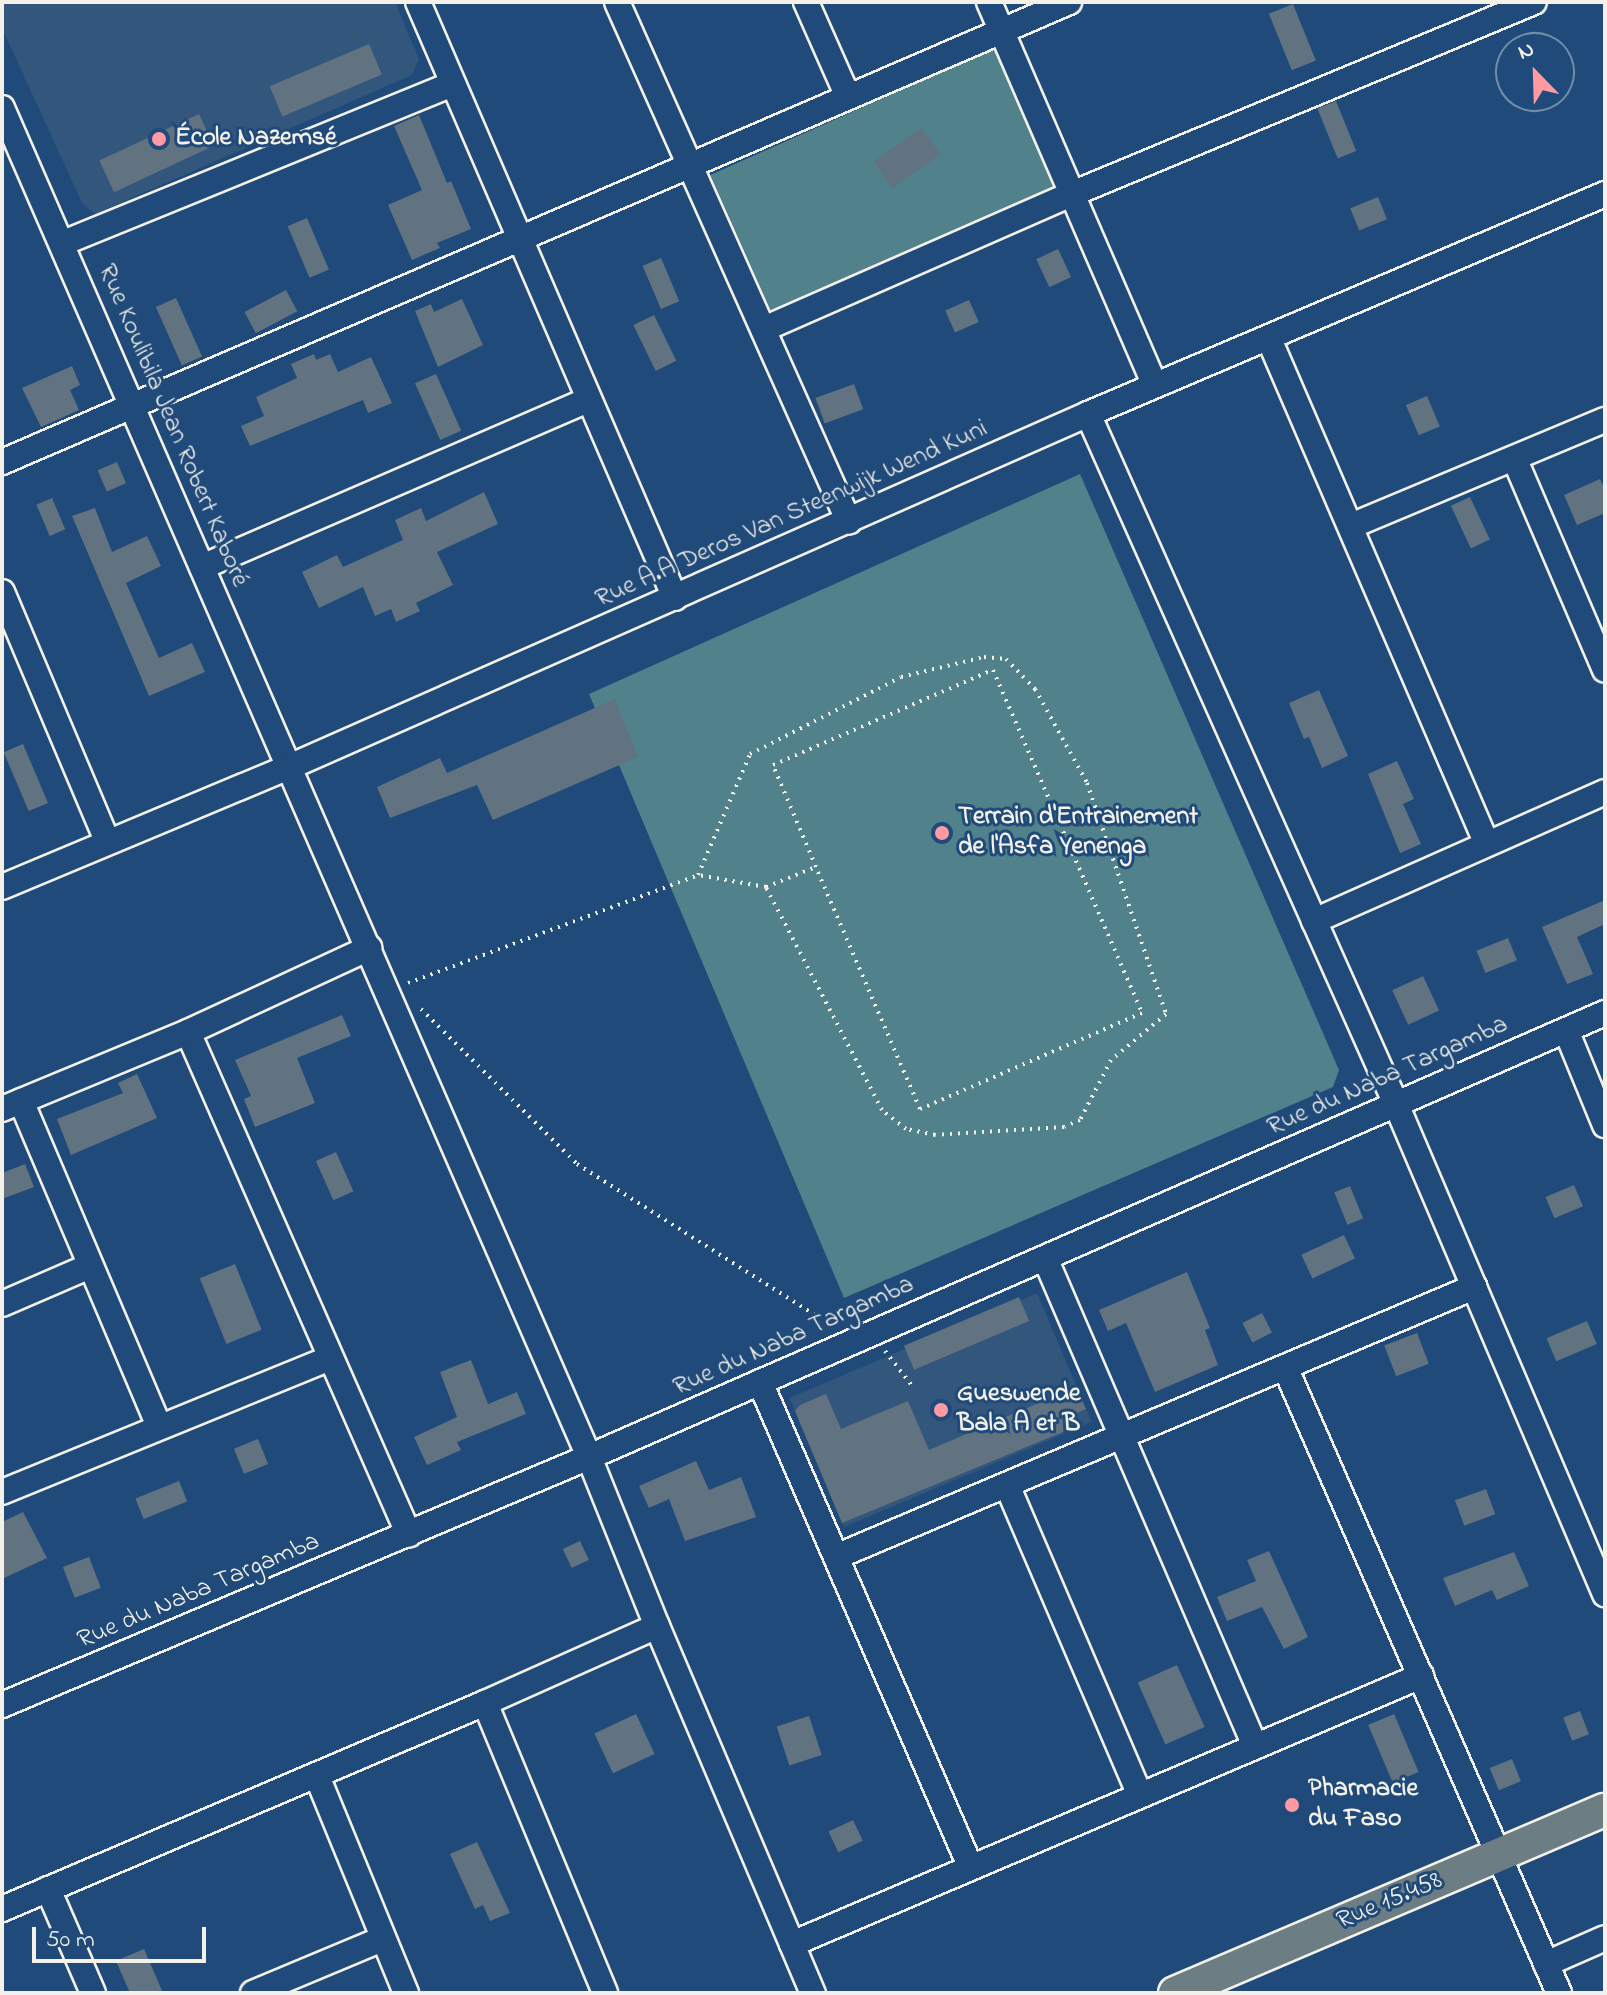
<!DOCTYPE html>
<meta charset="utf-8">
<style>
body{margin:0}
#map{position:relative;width:1607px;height:1995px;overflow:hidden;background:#1f4a7a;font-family:"Indie Flower",sans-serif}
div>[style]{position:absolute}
.built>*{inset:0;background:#33567c;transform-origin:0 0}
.green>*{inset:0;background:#51818b;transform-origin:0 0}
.building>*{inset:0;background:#617281;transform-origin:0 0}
.path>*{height:4px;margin-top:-2px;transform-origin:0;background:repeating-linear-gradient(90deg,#f4f1e8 0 2px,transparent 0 8px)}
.roads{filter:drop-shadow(2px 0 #f4f1e8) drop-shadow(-2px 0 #f4f1e8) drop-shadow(0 2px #f4f1e8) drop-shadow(0 -2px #f4f1e8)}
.minor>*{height:24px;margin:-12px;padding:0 12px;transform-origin:12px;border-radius:12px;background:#1f4a7a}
.major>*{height:32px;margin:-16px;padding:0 16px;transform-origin:16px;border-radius:16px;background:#6c7e84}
.dots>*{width:22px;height:22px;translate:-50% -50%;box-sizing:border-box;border:4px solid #1f4a7a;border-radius:50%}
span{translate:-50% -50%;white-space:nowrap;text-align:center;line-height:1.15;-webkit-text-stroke:6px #1f4a7a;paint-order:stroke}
.poi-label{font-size:26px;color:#f4f1e8;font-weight:700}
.left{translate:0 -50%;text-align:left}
.street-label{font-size:26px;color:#f4f1e8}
.frame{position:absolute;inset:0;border:4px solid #f4f1e8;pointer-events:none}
.north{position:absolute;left:1495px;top:32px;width:80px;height:80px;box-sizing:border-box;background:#1f4a7a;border:2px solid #748da6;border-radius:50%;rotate:337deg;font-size:22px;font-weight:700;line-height:32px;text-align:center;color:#f4f1e8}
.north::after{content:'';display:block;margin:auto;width:28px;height:36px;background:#ff9aa2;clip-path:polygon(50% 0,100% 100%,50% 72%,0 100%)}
.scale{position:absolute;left:32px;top:1927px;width:174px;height:36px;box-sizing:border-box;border:4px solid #f4f1e8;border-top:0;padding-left:10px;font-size:24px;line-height:28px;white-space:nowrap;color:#f4f1e8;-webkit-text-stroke:6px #1f4a7a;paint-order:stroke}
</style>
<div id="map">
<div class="built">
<div style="clip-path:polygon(2px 2px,395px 2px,419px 59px,412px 75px,95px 214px,82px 203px,2px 28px)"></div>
<div style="left:1037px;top:1293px;width:140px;height:269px;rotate:67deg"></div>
</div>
<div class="green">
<div style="left:1000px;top:46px;width:162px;height:317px;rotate:66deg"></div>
<div style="clip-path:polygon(1080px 474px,1339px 1070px,1333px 1087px,844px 1298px,589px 694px)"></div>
</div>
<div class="building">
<div style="left:1293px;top:4px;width:61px;height:26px;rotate:68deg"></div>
<div style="left:369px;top:44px;width:33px;height:108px;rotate:67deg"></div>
<div style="left:1336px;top:101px;width:54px;height:20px;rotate:68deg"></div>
<div style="left:199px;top:114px;width:35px;height:110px;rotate:65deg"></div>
<div style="clip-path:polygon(419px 115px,447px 183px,451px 181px,471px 229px,437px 243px,440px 248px,412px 260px,388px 205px,422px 190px,394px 126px)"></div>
<div style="left:922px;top:128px;width:32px;height:59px;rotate:55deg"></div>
<div style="left:1378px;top:197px;width:24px;height:30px;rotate:68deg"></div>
<div style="left:307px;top:218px;width:56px;height:21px;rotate:67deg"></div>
<div style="left:1058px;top:249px;width:31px;height:24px;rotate:65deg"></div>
<div style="left:661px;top:258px;width:47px;height:20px;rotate:67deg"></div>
<div style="left:286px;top:290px;width:24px;height:47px;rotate:62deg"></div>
<div style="left:176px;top:298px;width:64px;height:22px;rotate:66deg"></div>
<div style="clip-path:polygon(462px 299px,483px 345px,438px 367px,415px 311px,431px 304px,434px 312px)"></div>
<div style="left:969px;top:300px;width:24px;height:26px;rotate:66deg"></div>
<div style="left:654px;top:315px;width:51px;height:23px;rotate:64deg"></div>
<div style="clip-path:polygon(314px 354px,316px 360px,330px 354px,338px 372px,371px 357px,392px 403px,368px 413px,363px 400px,250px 446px,241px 426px,264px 416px,256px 397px,297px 378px,291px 364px)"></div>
<div style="clip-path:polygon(72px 366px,80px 385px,70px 390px,79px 410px,41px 427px,22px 388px)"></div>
<div style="left:436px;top:374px;width:62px;height:23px;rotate:66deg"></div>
<div style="left:854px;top:384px;width:27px;height:41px;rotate:70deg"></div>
<div style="left:1427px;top:396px;width:33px;height:23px;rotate:67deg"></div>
<div style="left:117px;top:462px;width:23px;height:21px;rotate:67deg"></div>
<div style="clip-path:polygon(1600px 479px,1605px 490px,1605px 513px,1577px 525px,1564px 495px)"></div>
<div style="clip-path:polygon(484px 492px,498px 524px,437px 552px,453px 585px,416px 603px,420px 611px,396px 622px,391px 609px,375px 616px,363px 587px,319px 608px,302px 572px,337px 555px,343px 567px,403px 540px,395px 520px,421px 508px,426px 521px)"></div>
<div style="left:1470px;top:497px;width:47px;height:21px;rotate:65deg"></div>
<div style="left:52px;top:498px;width:34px;height:17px;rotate:67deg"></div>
<div style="clip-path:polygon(95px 508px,112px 552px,147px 536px,161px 566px,126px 583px,159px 658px,192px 643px,205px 672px,149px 696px,72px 516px)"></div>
<div style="clip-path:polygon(1319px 690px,1348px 756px,1322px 768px,1309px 737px,1304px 739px,1289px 703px)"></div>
<div style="clip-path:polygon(615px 699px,638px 757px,493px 820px,477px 785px,390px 818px,377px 787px,440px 758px,447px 773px)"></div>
<div style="left:23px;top:744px;width:64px;height:21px;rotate:67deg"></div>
<div style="clip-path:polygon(1397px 761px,1414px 799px,1403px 804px,1421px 844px,1400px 853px,1368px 774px)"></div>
<div style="clip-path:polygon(1605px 900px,1605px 924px,1577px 937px,1593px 974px,1567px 984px,1542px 927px)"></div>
<div style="left:1508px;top:938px;width:24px;height:34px;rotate:68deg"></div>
<div style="left:1423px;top:976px;width:38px;height:34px;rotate:65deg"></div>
<div style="clip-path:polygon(342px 1015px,351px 1036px,297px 1058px,315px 1103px,255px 1127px,244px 1099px,251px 1096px,235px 1060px)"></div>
<div style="clip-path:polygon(137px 1074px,157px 1118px,71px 1155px,57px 1119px,123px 1093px,118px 1083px)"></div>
<div style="left:336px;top:1152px;width:43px;height:22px;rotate:66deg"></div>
<div style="clip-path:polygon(25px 1164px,34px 1187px,2px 1199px,2px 1173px)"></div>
<div style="left:1574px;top:1185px;width:23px;height:31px;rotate:67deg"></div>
<div style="left:1350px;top:1186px;width:35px;height:17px;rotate:68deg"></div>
<div style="left:1344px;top:1235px;width:26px;height:47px;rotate:65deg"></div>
<div style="left:235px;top:1264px;width:71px;height:38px;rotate:68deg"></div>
<div style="clip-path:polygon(1187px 1272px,1210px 1328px,1205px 1330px,1218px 1365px,1155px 1392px,1126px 1323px,1108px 1331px,1099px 1310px)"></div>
<div style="left:1019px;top:1297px;width:26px;height:125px;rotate:67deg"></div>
<div style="left:1262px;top:1313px;width:22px;height:22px;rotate:63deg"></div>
<div style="left:1587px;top:1321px;width:25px;height:44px;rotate:67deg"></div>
<div style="left:1417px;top:1333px;width:33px;height:35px;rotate:69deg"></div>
<div style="clip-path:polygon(471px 1360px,488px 1404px,517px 1392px,526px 1414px,457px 1442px,461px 1450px,427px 1465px,414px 1437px,457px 1417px,440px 1372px)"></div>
<div style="clip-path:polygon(1076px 1387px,1086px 1409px,1070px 1416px,1075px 1427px,842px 1523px,795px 1411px,800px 1405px,826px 1394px,841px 1429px,908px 1401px,929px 1450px)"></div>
<div style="left:258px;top:1439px;width:27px;height:26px;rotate:68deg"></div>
<div style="clip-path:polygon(696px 1461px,709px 1490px,741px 1477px,756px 1517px,685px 1541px,669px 1499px,649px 1508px,639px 1486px)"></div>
<div style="left:179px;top:1481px;width:22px;height:47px;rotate:68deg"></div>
<div style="left:1486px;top:1489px;width:27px;height:33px;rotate:70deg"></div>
<div style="clip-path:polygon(23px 1512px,47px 1558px,2px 1579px,2px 1522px)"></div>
<div style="left:580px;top:1541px;width:21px;height:19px;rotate:65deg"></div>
<div style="clip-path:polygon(1269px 1551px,1308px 1637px,1284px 1649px,1262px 1607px,1227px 1621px,1217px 1597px,1256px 1581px,1247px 1560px)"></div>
<div style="clip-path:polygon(1514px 1552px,1529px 1586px,1497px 1600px,1492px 1590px,1455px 1606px,1443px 1578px)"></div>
<div style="left:89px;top:1557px;width:33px;height:28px;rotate:69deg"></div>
<div style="left:1177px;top:1665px;width:68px;height:43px;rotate:66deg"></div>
<div style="left:1580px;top:1711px;width:25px;height:18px;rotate:69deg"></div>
<div style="left:636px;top:1714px;width:44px;height:46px;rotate:65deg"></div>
<div style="left:1394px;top:1714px;width:63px;height:28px;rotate:67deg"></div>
<div style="left:809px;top:1716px;width:41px;height:34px;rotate:72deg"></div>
<div style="left:1512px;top:1759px;width:24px;height:24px;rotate:68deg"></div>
<div style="left:853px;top:1820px;width:23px;height:27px;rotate:65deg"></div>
<div style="clip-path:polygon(477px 1842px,510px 1913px,490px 1921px,483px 1905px,475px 1909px,450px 1854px)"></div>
<div style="clip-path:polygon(144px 1949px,163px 1993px,130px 1993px,116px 1961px)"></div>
</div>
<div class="path">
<div style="left:984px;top:657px;width:22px;rotate:5deg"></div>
<div style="left:1006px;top:659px;width:42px;rotate:46deg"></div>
<div style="left:1035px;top:689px;width:107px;rotate:61deg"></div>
<div style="left:1087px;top:783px;width:244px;rotate:71.1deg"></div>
<div style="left:1166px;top:1014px;width:72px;rotate:140.1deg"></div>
<div style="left:1111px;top:1060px;width:68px;rotate:117.3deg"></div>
<div style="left:1080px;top:1120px;width:17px;rotate:156deg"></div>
<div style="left:1064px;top:1127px;width:129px;rotate:176.5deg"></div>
<div style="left:935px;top:1135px;width:30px;rotate:-168deg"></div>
<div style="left:906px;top:1129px;width:31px;rotate:-142deg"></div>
<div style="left:882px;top:1110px;width:251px;rotate:-117.5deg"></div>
<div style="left:766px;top:887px;width:69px;rotate:-170deg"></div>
<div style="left:698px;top:875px;width:132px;rotate:-66.7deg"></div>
<div style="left:750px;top:754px;width:169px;rotate:-27deg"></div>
<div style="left:901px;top:677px;width:85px;rotate:-13.5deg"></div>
<div style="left:766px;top:887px;width:54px;rotate:-21.8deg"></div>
<div style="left:816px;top:867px;width:111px;rotate:-112.9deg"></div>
<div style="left:773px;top:765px;width:240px;rotate:-23.4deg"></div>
<div style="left:993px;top:670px;width:374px;rotate:66.5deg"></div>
<div style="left:1142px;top:1013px;width:242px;rotate:156.6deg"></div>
<div style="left:920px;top:1109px;width:263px;rotate:-113.3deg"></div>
<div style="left:408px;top:983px;width:309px;rotate:-20.4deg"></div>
<div style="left:421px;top:1009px;width:220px;rotate:44.8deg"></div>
<div style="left:577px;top:1164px;width:282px;rotate:32.4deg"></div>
<div style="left:885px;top:1351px;width:46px;rotate:52.1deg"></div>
</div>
<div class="roads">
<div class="minor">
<div style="left:418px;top:2px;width:649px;rotate:66.67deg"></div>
<div style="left:617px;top:2px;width:569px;rotate:65.96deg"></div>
<div style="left:806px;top:2px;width:104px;rotate:66.1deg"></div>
<div style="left:989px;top:2px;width:417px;rotate:66.6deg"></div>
<div style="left:2px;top:108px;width:1471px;rotate:66.48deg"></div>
<div style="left:589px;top:1457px;width:182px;rotate:68.1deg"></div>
<div style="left:657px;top:1626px;width:399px;rotate:67deg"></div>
<div style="left:63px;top:243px;width:421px;rotate:-22.2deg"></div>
<div style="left:764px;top:329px;width:336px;rotate:-23.7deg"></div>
<div style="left:1072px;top:194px;width:500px;rotate:-22.57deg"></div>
<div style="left:1269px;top:339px;width:548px;rotate:66.66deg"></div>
<div style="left:1088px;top:414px;width:756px;rotate:65.95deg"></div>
<div style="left:1396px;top:1104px;width:533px;rotate:66.9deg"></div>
<div style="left:1515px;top:460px;width:228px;rotate:66.8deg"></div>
<div style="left:2px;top:462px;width:1162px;rotate:-23.32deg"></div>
<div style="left:1351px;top:526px;width:275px;rotate:-22.7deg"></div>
<div style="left:202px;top:567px;width:421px;rotate:-23.4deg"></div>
<div style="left:2px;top:592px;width:270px;rotate:67.1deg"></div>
<div style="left:2px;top:887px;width:309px;rotate:-22.7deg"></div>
<div style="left:287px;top:768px;width:876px;rotate:-23.84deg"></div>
<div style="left:1088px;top:414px;width:562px;rotate:-23.05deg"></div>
<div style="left:1314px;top:921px;width:318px;rotate:-23.9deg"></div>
<div style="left:1566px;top:1030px;width:103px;rotate:67.7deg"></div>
<div style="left:188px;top:1032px;width:549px;rotate:66.28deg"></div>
<div style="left:21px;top:1101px;width:353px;rotate:67deg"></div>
<div style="left:2px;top:1109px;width:201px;rotate:-22.5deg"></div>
<div style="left:188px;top:1032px;width:200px;rotate:-24.9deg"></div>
<div style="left:1045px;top:1258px;width:531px;rotate:66.72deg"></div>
<div style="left:2px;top:1304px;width:96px;rotate:-23.4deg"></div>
<div style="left:1285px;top:1367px;width:683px;rotate:66.36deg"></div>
<div style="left:760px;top:1382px;width:528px;rotate:66.54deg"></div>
<div style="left:1007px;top:1485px;width:337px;rotate:66.8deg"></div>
<div style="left:2px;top:1492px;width:354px;rotate:-22.2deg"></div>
<div style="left:838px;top:1556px;width:691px;rotate:-22.93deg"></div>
<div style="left:485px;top:1703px;width:314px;rotate:67.5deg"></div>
<div style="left:2px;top:1705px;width:637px;rotate:-22.9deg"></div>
<div style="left:589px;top:1457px;width:1109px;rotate:-23.61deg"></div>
<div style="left:317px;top:1776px;width:235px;rotate:67.7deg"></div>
<div style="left:48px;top:1889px;width:113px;rotate:66.6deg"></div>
<div style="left:2px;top:1909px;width:525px;rotate:-23.1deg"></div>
<div style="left:485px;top:1703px;width:188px;rotate:-24.1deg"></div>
<div style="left:792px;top:1944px;width:684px;rotate:-23.08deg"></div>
<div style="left:1546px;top:1964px;width:64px;rotate:-23.8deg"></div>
<div style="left:253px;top:1993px;width:140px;rotate:-22.7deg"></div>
</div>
<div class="major">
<div style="left:1175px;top:1993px;width:467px;rotate:-23.1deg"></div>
</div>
</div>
<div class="dots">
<div style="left:159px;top:139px;background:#ff9aa2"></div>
<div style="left:942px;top:833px;background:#ff9aa2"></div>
<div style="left:941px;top:1410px;background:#ff9aa2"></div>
<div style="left:1292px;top:1805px;background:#ff9aa2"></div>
</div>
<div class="poi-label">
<span class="left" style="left:175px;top:139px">École Nazemsé</span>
<span class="left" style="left:958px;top:833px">Terrain d'Entrainement<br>de l'Asfa Yenenga</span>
<span class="left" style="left:957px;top:1410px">Gueswende<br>Bala A et B</span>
<span class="left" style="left:1308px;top:1805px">Pharmacie<br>du Faso</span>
</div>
<div class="street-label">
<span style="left:172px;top:426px;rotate:67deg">Rue Koulibila Jean Robert Kaboré</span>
<span style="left:792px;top:515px;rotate:-24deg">Rue A.A Deros Van Steenwijk Wend Kuni</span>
<span style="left:1388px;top:1077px;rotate:-24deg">Rue du Naba Targamba</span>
<span style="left:794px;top:1337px;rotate:-24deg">Rue du Naba Targamba</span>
<span style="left:199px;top:1592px;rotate:-23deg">Rue du Naba Targamba</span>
<span style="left:1390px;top:1902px;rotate:-23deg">Rue 15.458</span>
</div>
<div class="frame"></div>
<div class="north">N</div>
<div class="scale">50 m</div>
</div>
